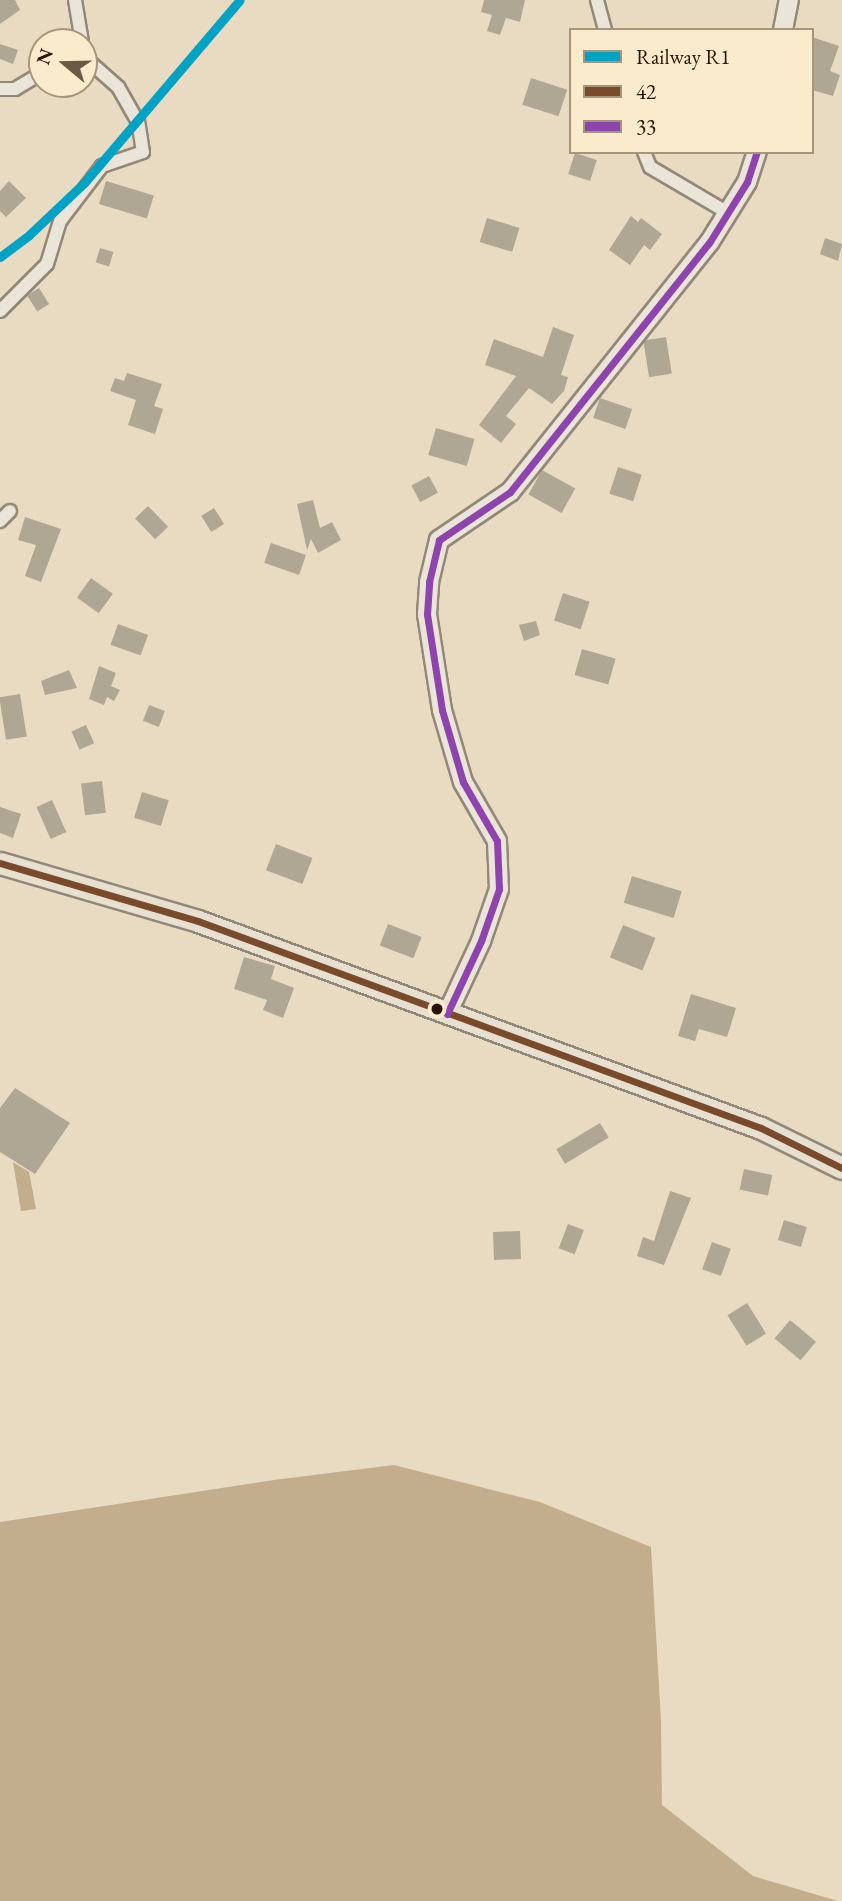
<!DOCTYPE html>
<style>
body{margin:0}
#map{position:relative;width:842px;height:1901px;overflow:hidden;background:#e8dbc2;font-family:"EB Garamond",serif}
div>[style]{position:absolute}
.water>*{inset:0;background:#c2ae8c}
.building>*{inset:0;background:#b0a694;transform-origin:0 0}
.roads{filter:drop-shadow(2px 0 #928878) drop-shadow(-2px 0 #928878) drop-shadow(0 2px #928878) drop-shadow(0 -2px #928878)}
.minor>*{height:12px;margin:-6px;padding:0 6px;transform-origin:6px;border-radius:6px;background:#ebe4d8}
.secondary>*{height:18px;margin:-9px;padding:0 9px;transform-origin:9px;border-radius:9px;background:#ebe4d8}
.trunk>*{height:21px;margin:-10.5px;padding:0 10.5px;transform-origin:10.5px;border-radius:10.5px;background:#e7e0d1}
.bus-1>*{height:7px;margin:-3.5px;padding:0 3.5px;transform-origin:3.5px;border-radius:3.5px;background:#7a4b2a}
.bus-2>*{height:7px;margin:-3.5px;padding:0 3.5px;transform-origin:3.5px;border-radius:3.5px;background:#8e44ad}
.rail-1>*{height:9px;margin:-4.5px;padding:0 4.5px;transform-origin:4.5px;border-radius:4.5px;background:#02a2c4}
.dots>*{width:19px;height:19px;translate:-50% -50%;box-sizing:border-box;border:4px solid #faebcd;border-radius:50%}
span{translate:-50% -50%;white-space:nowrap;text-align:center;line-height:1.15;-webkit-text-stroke:7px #faebcd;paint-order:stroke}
.legend{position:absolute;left:569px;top:28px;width:245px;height:126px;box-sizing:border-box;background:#faebcd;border:2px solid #a6957b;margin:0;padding:9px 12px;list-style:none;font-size:21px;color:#271500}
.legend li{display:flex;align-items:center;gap:14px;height:35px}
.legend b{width:35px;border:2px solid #a6957b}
.north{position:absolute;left:28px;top:28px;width:70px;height:70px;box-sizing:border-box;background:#faebcd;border:2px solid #a6957b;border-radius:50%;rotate:289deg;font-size:19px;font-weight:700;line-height:28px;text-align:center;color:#271500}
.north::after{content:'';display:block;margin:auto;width:24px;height:32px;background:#6b5a44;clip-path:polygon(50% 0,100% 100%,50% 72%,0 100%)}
</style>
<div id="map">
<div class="water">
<div style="clip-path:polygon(13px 1162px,29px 1172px,36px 1209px,21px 1211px)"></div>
<div style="clip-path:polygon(394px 1465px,540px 1502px,651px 1547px,661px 1721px,662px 1805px,753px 1876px,838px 1901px,0 1901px,0 1522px,274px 1480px)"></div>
</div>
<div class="building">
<div style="clip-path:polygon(0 0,15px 0,20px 10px,0 24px)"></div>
<div style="clip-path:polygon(484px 0,525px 0,520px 22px,506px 18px,500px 35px,487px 31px,492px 15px,481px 12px)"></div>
<div style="clip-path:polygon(812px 37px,839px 46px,830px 71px,840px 75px,833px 96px,812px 90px)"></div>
<div style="clip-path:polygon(0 44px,18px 50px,13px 64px,0 59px)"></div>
<div style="left:531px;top:78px;width:38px;height:28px;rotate:18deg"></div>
<div style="left:575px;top:153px;width:23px;height:22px;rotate:18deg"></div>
<div style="clip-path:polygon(9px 181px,26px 198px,6px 217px,0 211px,0 191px)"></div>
<div style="left:106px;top:181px;width:50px;height:24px;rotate:17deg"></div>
<div style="clip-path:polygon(631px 216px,638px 222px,641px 218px,662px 234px,650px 250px,644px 245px,630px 265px,609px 250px)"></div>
<div style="left:487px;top:218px;width:34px;height:25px;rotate:17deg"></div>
<div style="clip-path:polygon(825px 238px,842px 244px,838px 261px,820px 254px)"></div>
<div style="left:100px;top:248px;width:14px;height:15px;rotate:17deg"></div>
<div style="left:39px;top:288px;width:19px;height:14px;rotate:58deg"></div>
<div style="clip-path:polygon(553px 327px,574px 335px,561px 375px,568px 377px,564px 391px,552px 404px,529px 388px,506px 416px,516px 424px,501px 443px,479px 425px,516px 376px,485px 365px,494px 339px,543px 357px)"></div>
<div style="left:666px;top:337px;width:37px;height:23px;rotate:81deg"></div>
<div style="clip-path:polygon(127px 373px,162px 384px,154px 406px,163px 409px,155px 434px,128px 425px,136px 400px,110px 391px,115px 378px,124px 381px)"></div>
<div style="left:600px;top:398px;width:34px;height:21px;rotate:19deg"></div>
<div style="left:436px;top:428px;width:40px;height:28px;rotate:16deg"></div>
<div style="left:618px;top:467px;width:25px;height:28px;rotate:18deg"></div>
<div style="left:542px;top:470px;width:38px;height:28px;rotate:29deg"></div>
<div style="left:429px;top:476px;width:19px;height:20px;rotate:62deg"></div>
<div style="clip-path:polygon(313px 500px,320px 528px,332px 522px,341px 540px,318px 553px,311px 539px,307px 550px,297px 504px)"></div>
<div style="left:148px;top:506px;width:29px;height:18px;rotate:46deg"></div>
<div style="left:214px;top:508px;width:19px;height:15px;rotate:58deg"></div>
<div style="clip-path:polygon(25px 517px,61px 529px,41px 582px,25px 576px,36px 545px,18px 540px)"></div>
<div style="left:271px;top:543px;width:37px;height:21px;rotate:19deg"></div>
<div style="left:91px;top:578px;width:27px;height:24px;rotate:36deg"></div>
<div style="left:563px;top:593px;width:28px;height:29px;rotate:18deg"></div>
<div style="clip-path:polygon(536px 621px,540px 635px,524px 641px,519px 625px)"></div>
<div style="left:118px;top:624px;width:32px;height:22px;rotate:20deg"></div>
<div style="left:582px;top:649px;width:35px;height:27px;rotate:16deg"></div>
<div style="clip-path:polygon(99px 666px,116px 673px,111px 686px,120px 690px,114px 701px,107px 697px,104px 705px,89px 699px)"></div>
<div style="clip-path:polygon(69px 670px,77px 688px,45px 695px,41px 681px)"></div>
<div style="left:20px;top:694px;width:43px;height:21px;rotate:81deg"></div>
<div style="left:149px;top:705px;width:17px;height:17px;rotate:21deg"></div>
<div style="left:86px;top:725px;width:20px;height:16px;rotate:66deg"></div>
<div style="left:102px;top:781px;width:32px;height:21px;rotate:83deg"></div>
<div style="left:142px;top:792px;width:28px;height:27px;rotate:17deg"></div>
<div style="left:52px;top:800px;width:35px;height:17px;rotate:66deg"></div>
<div style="clip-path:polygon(0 807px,21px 814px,13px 838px,0 833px)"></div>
<div style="left:276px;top:844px;width:39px;height:28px;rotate:21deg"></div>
<div style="left:632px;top:876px;width:52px;height:28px;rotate:17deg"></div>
<div style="left:388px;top:924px;width:36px;height:23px;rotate:21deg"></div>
<div style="left:623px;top:925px;width:35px;height:35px;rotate:22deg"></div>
<div style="clip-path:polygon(244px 957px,275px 966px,271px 979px,294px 988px,283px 1018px,263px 1010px,267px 1000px,234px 989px)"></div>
<div style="clip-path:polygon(691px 994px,736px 1008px,727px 1037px,699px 1029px,695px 1041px,678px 1036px)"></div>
<div style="clip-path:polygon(15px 1088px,70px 1123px,35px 1174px,0 1152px,0 1108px)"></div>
<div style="left:600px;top:1123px;width:17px;height:51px;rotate:59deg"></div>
<div style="left:744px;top:1169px;width:29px;height:21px;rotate:12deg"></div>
<div style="clip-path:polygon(670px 1191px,691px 1198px,664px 1265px,637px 1256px,643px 1237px,654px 1241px)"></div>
<div style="left:784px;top:1220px;width:24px;height:21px;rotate:17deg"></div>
<div style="left:568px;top:1224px;width:17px;height:26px;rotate:21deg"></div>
<div style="left:520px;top:1231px;width:28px;height:27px;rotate:88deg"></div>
<div style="left:712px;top:1242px;width:20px;height:29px;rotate:20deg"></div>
<div style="left:747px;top:1303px;width:36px;height:23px;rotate:58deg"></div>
<div style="left:790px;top:1320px;width:34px;height:24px;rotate:40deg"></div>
</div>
<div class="roads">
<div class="minor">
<div style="left:75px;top:0;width:43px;rotate:80.5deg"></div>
<div style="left:597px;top:0;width:31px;rotate:75deg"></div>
<div style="left:0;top:89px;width:15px"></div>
<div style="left:15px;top:89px;width:31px;rotate:-31deg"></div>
<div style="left:644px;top:152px;width:16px;rotate:68deg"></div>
<div style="left:650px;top:167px;width:91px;rotate:30.5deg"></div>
<div style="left:0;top:311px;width:66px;rotate:-45deg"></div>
<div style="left:47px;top:264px;width:45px;rotate:-73.2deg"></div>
<div style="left:60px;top:221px;width:69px;rotate:-52.6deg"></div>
<div style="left:102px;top:166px;width:43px;rotate:-18.9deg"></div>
<div style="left:143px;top:152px;width:30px;rotate:-99deg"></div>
<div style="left:138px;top:122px;width:40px;rotate:-119.7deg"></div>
<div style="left:118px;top:87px;width:45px;rotate:-138.6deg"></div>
<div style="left:0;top:521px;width:14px;rotate:-45deg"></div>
</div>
<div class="secondary">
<div style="left:783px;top:30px;width:31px;rotate:-79deg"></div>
<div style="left:447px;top:1014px;width:81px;rotate:-65deg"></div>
<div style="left:481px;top:941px;width:55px;rotate:-70.9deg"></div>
<div style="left:499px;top:889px;width:48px;rotate:-92.4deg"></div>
<div style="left:497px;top:841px;width:68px;rotate:-120deg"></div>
<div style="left:463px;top:782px;width:75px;rotate:-106.3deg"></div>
<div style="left:442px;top:710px;width:97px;rotate:-98.9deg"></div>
<div style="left:427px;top:614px;width:32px;rotate:-86deg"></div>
<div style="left:429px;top:582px;width:43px;rotate:-76.6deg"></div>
<div style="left:439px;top:540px;width:86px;rotate:-34.1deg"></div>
<div style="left:510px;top:492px;width:319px;rotate:-51.4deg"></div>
<div style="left:709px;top:243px;width:72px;rotate:-58.1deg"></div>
<div style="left:747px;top:182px;width:32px;rotate:-72deg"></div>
</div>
<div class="trunk">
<div style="left:0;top:863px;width:206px;rotate:16.3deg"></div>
<div style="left:198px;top:921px;width:600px;rotate:20.19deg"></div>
<div style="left:761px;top:1128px;width:90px;rotate:26.3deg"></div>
</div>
</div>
<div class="bus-1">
<div style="left:0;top:863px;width:206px;rotate:16.3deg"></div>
<div style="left:198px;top:921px;width:600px;rotate:20.19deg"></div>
<div style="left:761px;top:1128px;width:90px;rotate:26.3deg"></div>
</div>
<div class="bus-2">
<div style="left:447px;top:1014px;width:81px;rotate:-65deg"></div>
<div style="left:481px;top:941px;width:55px;rotate:-70.9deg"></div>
<div style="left:499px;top:889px;width:48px;rotate:-92.4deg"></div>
<div style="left:497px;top:841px;width:68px;rotate:-120deg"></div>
<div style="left:463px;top:782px;width:75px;rotate:-106.3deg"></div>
<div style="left:442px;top:710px;width:97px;rotate:-98.9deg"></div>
<div style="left:427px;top:614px;width:32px;rotate:-86deg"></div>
<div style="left:429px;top:582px;width:43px;rotate:-76.6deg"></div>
<div style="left:439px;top:540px;width:86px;rotate:-34.1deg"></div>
<div style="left:510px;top:492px;width:319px;rotate:-51.4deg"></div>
<div style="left:709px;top:243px;width:72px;rotate:-58.1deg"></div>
<div style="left:747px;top:182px;width:32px;rotate:-72deg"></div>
</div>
<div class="rail-1">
<div style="left:0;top:257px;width:36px;rotate:-37deg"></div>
<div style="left:29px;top:235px;width:76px;rotate:-43.4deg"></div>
<div style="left:84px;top:183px;width:240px;rotate:-49.6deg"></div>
</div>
<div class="dots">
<div style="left:437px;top:1009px;background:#271500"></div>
</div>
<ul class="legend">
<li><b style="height:9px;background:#02a2c4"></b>Railway R1</li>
<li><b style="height:9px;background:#7a4b2a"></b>42</li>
<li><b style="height:9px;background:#8e44ad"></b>33</li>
</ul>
<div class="north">N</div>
</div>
